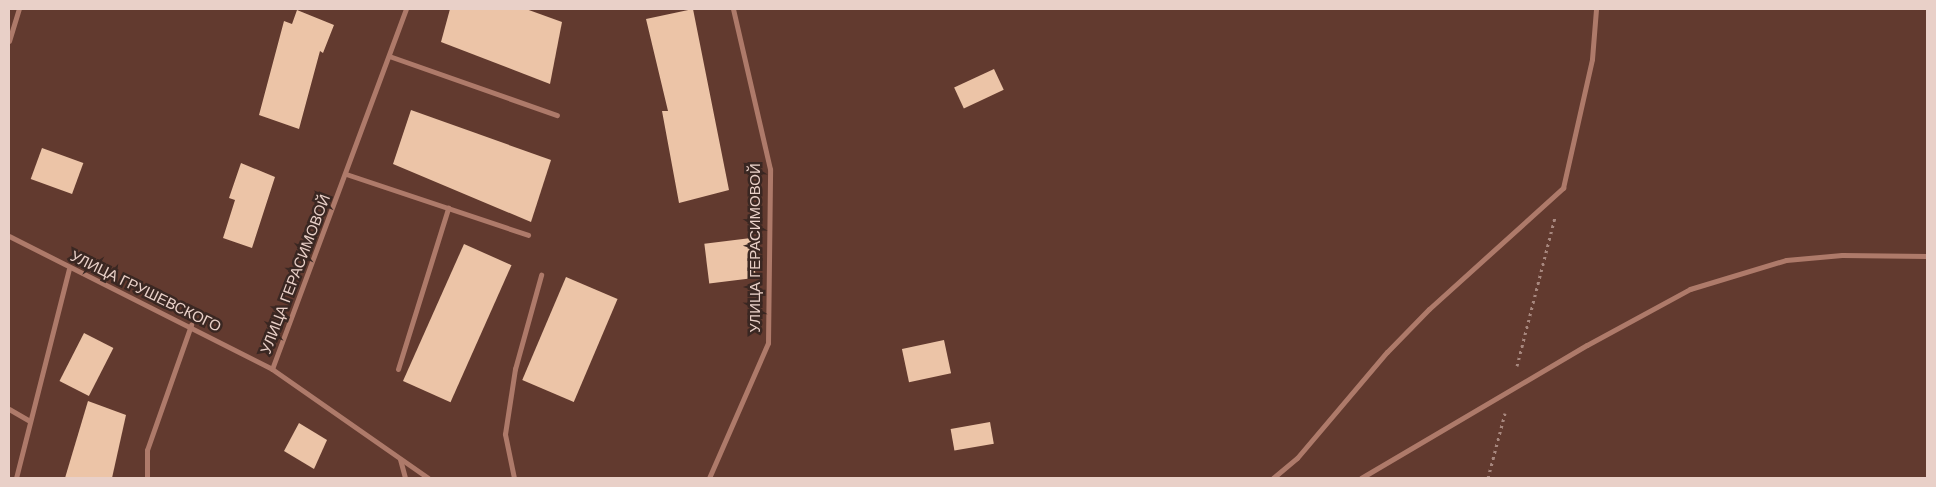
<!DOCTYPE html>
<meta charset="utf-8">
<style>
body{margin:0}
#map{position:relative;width:1936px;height:487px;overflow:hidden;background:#623a2f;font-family:Arial,sans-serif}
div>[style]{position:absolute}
.building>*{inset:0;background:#ecc4a7;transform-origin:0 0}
.path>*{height:3px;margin-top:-1.5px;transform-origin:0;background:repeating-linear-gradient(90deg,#a7877e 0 2.5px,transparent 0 6.5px)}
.minor>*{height:5px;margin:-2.5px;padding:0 2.5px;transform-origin:2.5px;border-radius:2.5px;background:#ae7a6a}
span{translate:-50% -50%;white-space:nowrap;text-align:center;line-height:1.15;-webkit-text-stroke:5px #3a2722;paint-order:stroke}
.street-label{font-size:15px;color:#e9d0c8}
.frame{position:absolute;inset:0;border:10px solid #e9d0c8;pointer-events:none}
</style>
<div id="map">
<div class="building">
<div style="clip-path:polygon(450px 9px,526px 9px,562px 22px,550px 84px,441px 42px)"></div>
<div style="clip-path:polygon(693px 9px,729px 190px,679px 203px,662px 111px,668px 111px,646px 19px)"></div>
<div style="clip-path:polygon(297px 10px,334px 25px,323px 53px,320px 51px,299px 129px,259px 115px,284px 21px,292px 24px)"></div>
<div style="left:994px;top:69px;width:23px;height:44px;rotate:65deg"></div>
<div style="clip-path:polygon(411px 110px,551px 160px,531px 222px,393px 164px)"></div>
<div style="left:42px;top:148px;width:44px;height:33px;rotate:20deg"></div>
<div style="clip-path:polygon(241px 163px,275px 177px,252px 248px,223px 238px,235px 200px,229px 198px)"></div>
<div style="left:751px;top:238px;width:40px;height:47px;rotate:83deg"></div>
<div style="left:464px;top:244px;width:52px;height:150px;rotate:24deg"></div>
<div style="left:566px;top:277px;width:56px;height:112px;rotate:23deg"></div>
<div style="left:84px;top:333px;width:33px;height:54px;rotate:27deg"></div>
<div style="left:944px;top:340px;width:34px;height:43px;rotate:78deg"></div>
<div style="clip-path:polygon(88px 401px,126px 415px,112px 478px,65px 478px)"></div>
<div style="left:990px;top:422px;width:22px;height:40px;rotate:80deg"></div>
<div style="clip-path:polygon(299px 423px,327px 440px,314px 469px,284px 451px)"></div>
</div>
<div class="path">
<div style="left:1517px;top:366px;width:154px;rotate:-75.7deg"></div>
<div style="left:1488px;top:478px;width:67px;rotate:-75.3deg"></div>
</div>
<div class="minor">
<div style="left:9px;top:41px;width:34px;rotate:-73deg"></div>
<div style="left:389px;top:56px;width:178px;rotate:19.4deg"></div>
<div style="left:346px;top:174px;width:192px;rotate:18.5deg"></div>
<div style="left:9px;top:236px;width:295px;rotate:26.8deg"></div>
<div style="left:272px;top:369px;width:190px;rotate:34.9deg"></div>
<div style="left:272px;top:369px;width:384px;rotate:-69.6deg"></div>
<div style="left:398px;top:369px;width:169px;rotate:-72.7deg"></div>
<div style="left:9px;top:409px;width:24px;rotate:30deg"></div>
<div style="left:400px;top:459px;width:20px;rotate:75deg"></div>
<div style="left:16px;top:478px;width:216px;rotate:-75.8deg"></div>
<div style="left:147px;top:478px;width:28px;rotate:-90deg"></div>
<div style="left:147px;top:450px;width:133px;rotate:-70.6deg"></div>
<div style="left:514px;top:478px;width:45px;rotate:-101.6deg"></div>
<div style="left:505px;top:434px;width:66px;rotate:-81.3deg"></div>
<div style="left:515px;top:369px;width:98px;rotate:-74.5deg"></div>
<div style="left:709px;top:478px;width:147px;rotate:-66.4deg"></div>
<div style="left:768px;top:343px;width:174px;rotate:-89.3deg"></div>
<div style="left:770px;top:169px;width:164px;rotate:-103deg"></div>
<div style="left:1273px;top:478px;width:31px;rotate:-40deg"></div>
<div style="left:1297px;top:458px;width:139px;rotate:-49.7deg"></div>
<div style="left:1387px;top:352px;width:60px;rotate:-45.7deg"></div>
<div style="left:1429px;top:309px;width:181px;rotate:-42.1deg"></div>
<div style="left:1563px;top:188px;width:132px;rotate:-77.3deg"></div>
<div style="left:1592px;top:59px;width:50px;rotate:-85.4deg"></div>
<div style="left:1361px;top:478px;width:262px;rotate:-30.5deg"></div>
<div style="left:1587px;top:345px;width:117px;rotate:-28.5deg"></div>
<div style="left:1690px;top:289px;width:100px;rotate:-16.8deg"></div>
<div style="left:1786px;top:260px;width:56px;rotate:-5.1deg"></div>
<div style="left:1842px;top:255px;width:85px;rotate:0.7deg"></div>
</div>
<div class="street-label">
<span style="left:755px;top:248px;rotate:-90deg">УЛИЦА ГЕРАСИМОВОЙ</span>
<span style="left:295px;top:274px;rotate:-69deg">УЛИЦА ГЕРАСИМОВОЙ</span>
<span style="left:146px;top:291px;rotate:26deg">УЛИЦА ГРУШЕВСКОГО</span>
</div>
<div class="frame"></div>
</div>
